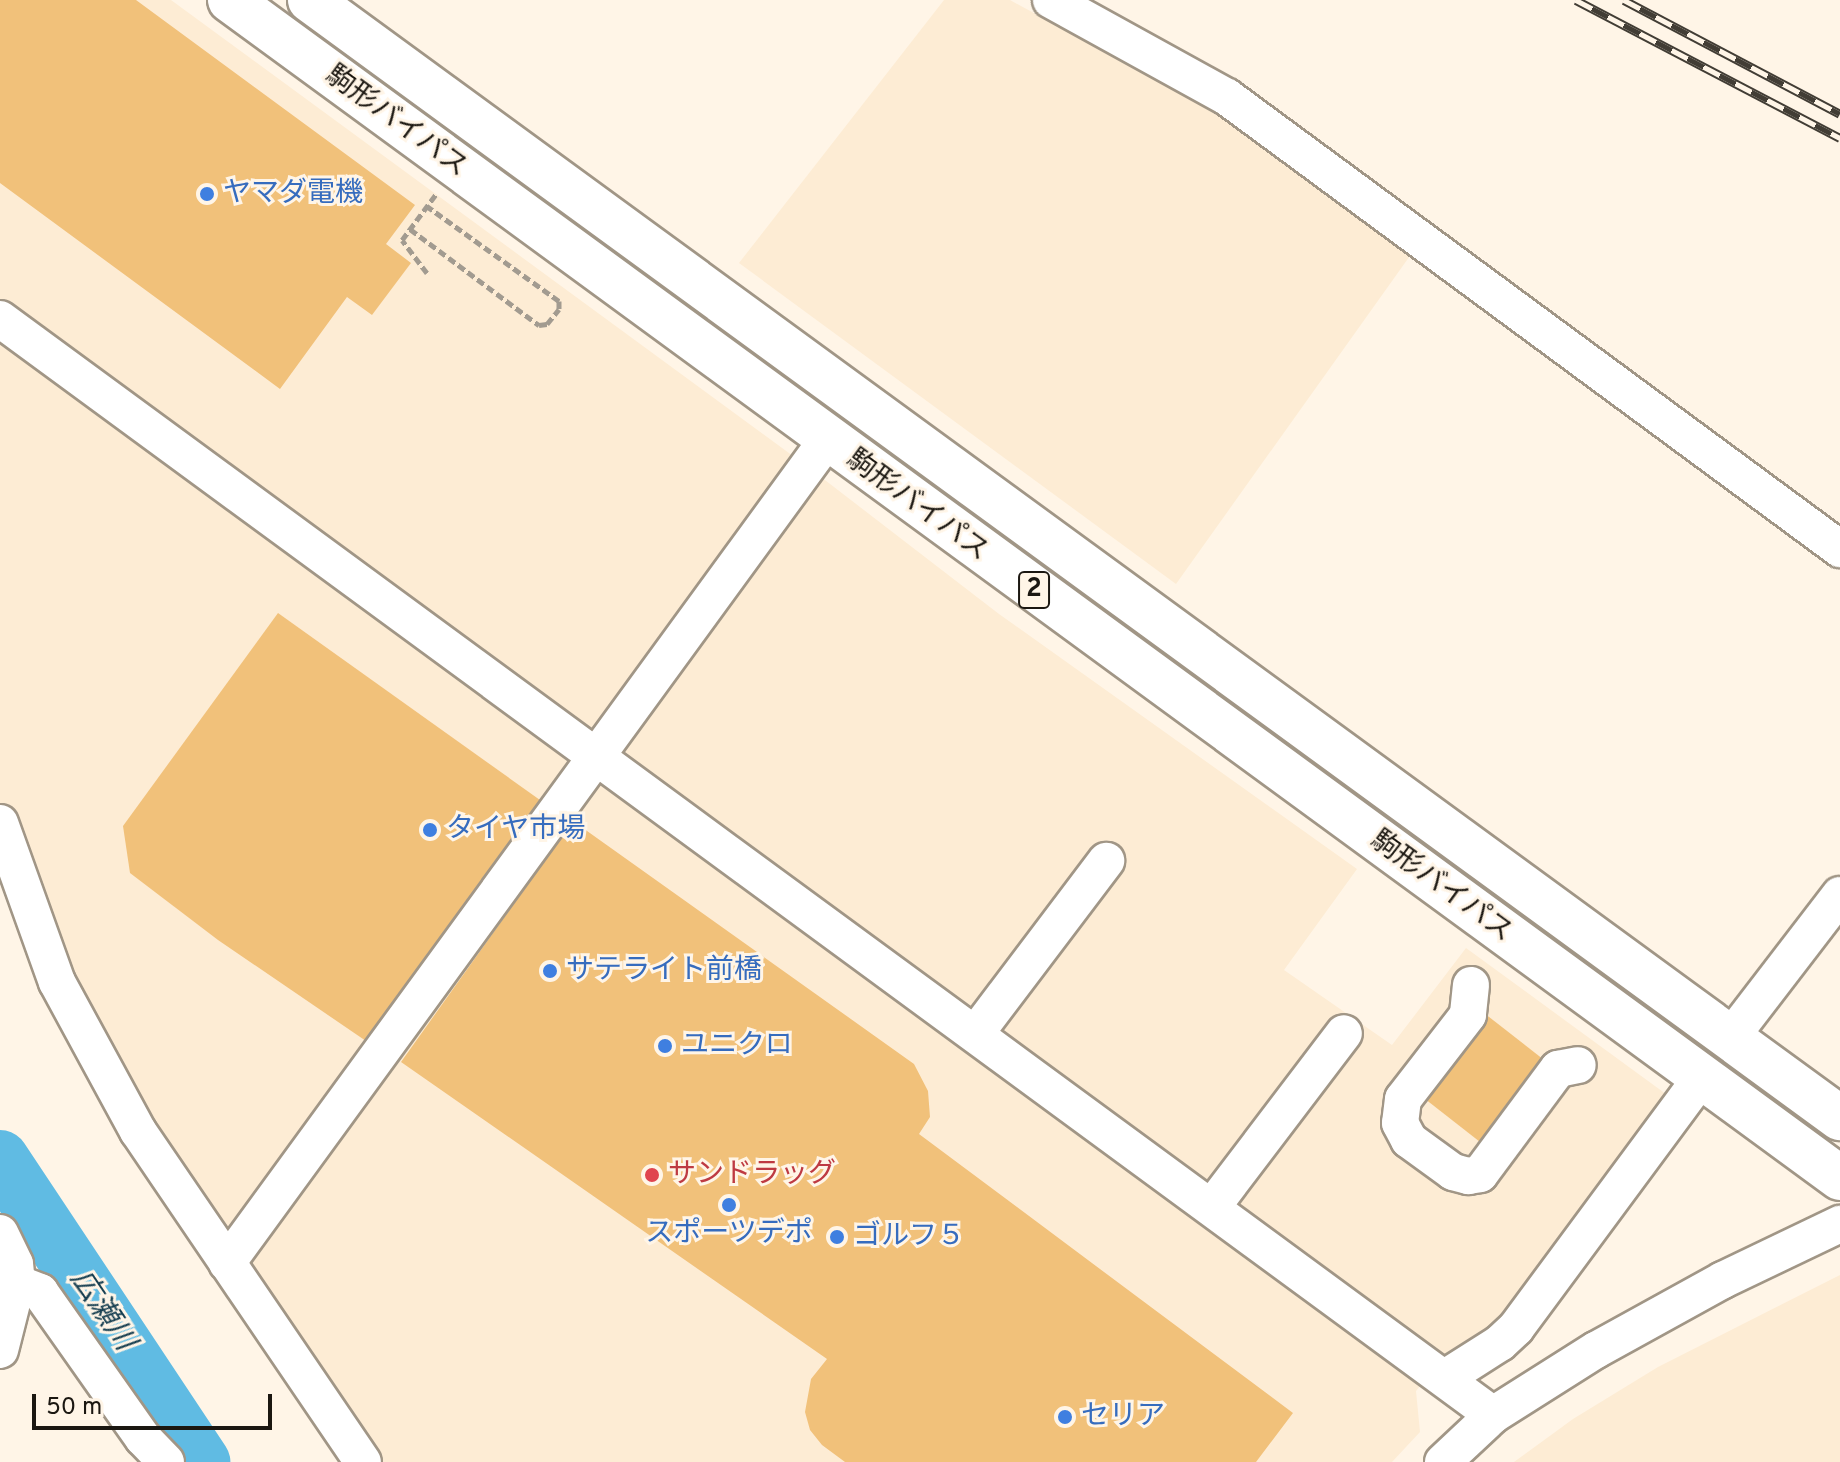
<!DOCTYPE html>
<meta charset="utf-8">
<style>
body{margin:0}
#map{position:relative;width:1840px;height:1462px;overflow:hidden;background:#fff5e7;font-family:Overpass,"Noto Sans JP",sans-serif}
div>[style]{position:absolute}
.built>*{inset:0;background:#fdecd4}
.river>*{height:58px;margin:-29px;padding:0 29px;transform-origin:29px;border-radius:29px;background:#60bbe3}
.building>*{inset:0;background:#f1c17a;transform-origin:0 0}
.path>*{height:5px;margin-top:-2.5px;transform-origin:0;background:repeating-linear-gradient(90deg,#a29b90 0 8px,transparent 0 12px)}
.roads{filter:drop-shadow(2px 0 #a19686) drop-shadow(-2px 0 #a19686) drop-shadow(0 2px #a19686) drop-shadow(0 -2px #a19686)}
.minor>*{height:36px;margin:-18px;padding:0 18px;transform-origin:18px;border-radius:18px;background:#fff}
.major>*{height:44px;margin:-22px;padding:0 22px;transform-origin:22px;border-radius:22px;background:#fff}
.rail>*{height:9px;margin-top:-4.5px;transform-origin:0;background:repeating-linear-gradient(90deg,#fff5e7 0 18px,#423d35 0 36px);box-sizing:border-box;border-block:2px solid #423d35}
.dots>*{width:22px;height:22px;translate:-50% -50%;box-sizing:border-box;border:4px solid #fff5e7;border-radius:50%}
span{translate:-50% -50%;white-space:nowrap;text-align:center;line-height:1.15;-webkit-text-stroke:6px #fff5e7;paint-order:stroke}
.shield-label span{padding:2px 6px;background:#fff5e7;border:2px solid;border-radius:6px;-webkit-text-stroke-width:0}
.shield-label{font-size:26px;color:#1b1711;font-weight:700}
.street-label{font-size:28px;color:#1b1711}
.shop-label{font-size:28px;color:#366cbe}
.left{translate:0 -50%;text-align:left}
.health-label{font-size:28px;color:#be3a42}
.water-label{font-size:30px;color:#184052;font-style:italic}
.scale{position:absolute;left:32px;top:1394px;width:240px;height:36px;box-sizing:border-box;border:4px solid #1b1711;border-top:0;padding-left:10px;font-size:24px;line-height:28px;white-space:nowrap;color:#1b1711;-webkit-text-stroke:6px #fff5e7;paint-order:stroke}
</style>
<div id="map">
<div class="built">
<div style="clip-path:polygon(0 0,171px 0,808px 467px,999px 614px,1357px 869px,1284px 970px,1392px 1045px,1466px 948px,1670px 1097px,1502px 1324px,1465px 1350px,1444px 1357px,1416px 1391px,1420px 1432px,1392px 1462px,343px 1462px,215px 1275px,81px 1067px,0 854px)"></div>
<div style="clip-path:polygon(944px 0,1010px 0,1227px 119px,1412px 253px,1176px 584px,739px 263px)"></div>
<div style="clip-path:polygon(1840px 1275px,1840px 1462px,1514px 1462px,1573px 1419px,1658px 1367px)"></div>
</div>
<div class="river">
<div style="left:0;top:1159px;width:364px;rotate:56.4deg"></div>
</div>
<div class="building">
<div style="clip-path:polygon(0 0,136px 0,415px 205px,386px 244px,411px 263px,372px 315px,347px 297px,280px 389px,0 183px)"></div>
<div style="clip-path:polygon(278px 613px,540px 800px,366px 1041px,218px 940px,130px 873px,123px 826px)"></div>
<div style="clip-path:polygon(573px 821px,914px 1064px,928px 1091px,930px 1117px,919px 1134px,1293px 1413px,1256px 1462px,845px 1462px,822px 1445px,810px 1430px,805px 1412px,811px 1379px,827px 1359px,401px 1062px)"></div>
<div style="left:1484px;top:1013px;width:86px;height:104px;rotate:38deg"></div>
</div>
<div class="path">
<div style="left:410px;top:229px;width:161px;rotate:36.7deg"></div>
<div style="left:539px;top:325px;width:8px;rotate:-7deg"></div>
<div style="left:547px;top:324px;width:19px;rotate:-51deg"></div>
<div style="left:559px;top:309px;width:8px;rotate:-90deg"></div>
<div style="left:559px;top:301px;width:163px;rotate:-144.3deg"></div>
<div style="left:427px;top:273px;width:41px;rotate:-127.1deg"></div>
<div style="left:402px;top:240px;width:57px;rotate:-53.5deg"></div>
</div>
<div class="roads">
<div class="minor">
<div style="left:1051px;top:0;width:201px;rotate:28.9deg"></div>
<div style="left:1227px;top:97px;width:762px;rotate:36.4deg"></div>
<div style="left:0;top:319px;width:1852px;rotate:36.28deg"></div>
<div style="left:0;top:823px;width:169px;rotate:70.3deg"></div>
<div style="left:57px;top:982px;width:170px;rotate:61.5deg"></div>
<div style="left:138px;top:1131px;width:400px;rotate:55.8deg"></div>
<div style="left:1471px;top:985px;width:30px;rotate:96deg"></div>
<div style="left:1468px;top:1015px;width:106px;rotate:127.7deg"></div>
<div style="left:1403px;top:1099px;width:24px;rotate:97deg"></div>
<div style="left:1400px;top:1123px;width:19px;rotate:62deg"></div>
<div style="left:1409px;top:1140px;width:54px;rotate:36deg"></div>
<div style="left:1453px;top:1172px;width:16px;rotate:15deg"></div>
<div style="left:1468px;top:1176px;width:12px;rotate:-9deg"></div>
<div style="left:1480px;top:1174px;width:131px;rotate:-53.4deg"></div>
<div style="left:1558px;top:1069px;width:20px;rotate:-11deg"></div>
<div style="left:976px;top:1033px;width:216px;rotate:-52.9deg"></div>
<div style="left:1731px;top:1037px;width:179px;rotate:-52.5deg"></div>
<div style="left:1212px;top:1207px;width:218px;rotate:-52.8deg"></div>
<div style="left:0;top:1233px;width:34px;rotate:64deg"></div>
<div style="left:15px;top:1264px;width:19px;rotate:84deg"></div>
<div style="left:17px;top:1283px;width:69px;rotate:104.2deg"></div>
<div style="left:227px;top:1263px;width:1018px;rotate:-53.91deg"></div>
<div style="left:17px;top:1283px;width:25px;rotate:21deg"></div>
<div style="left:40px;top:1292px;width:179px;rotate:54.8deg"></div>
<div style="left:143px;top:1438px;width:33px;rotate:46deg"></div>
<div style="left:1445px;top:1378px;width:65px;rotate:-32.5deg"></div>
<div style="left:1500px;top:1343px;width:22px;rotate:-43deg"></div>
<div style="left:1516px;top:1328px;width:291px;rotate:-53.5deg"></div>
<div style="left:1443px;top:1462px;width:69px;rotate:-43.2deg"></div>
<div style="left:1493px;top:1415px;width:122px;rotate:-32.3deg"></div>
<div style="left:1596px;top:1350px;width:145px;rotate:-28.9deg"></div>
<div style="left:1723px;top:1280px;width:130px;rotate:-25.6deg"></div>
</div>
<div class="major">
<div style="left:230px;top:0;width:1995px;rotate:36.19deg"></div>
<div style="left:310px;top:0;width:1895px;rotate:36.16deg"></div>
</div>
</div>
<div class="rail">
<div style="left:1576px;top:0;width:298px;rotate:27.6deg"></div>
<div style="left:1624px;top:0;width:244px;rotate:27.8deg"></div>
</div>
<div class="dots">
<div style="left:207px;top:194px;background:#3f7fe0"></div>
<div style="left:430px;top:830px;background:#3f7fe0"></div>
<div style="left:550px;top:971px;background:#3f7fe0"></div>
<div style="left:665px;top:1046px;background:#3f7fe0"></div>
<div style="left:652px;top:1175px;background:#e0444e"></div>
<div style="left:729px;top:1205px;background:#3f7fe0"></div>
<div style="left:837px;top:1237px;background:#3f7fe0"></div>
<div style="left:1065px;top:1417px;background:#3f7fe0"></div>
</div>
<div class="shield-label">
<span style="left:1034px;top:590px">2</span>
</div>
<div class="street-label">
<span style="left:396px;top:122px;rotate:36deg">駒形バイパス</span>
<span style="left:917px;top:506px;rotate:36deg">駒形バイパス</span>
<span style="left:1441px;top:887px;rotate:36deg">駒形バイパス</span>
</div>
<div class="shop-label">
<span class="left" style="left:223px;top:194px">ヤマダ電機</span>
<span class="left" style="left:446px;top:830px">タイヤ市場</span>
<span class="left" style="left:566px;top:971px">サテライト前橋</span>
<span class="left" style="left:681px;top:1046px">ユニクロ</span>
<span style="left:729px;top:1234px">スポーツデポ</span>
<span class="left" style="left:853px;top:1237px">ゴルフ５</span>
<span class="left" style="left:1081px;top:1417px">セリア</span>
</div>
<div class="health-label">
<span class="left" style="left:668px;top:1175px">サンドラッグ</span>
</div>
<div class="water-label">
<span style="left:101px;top:1311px;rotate:56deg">広瀬川</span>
</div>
<div class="scale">50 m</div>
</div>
